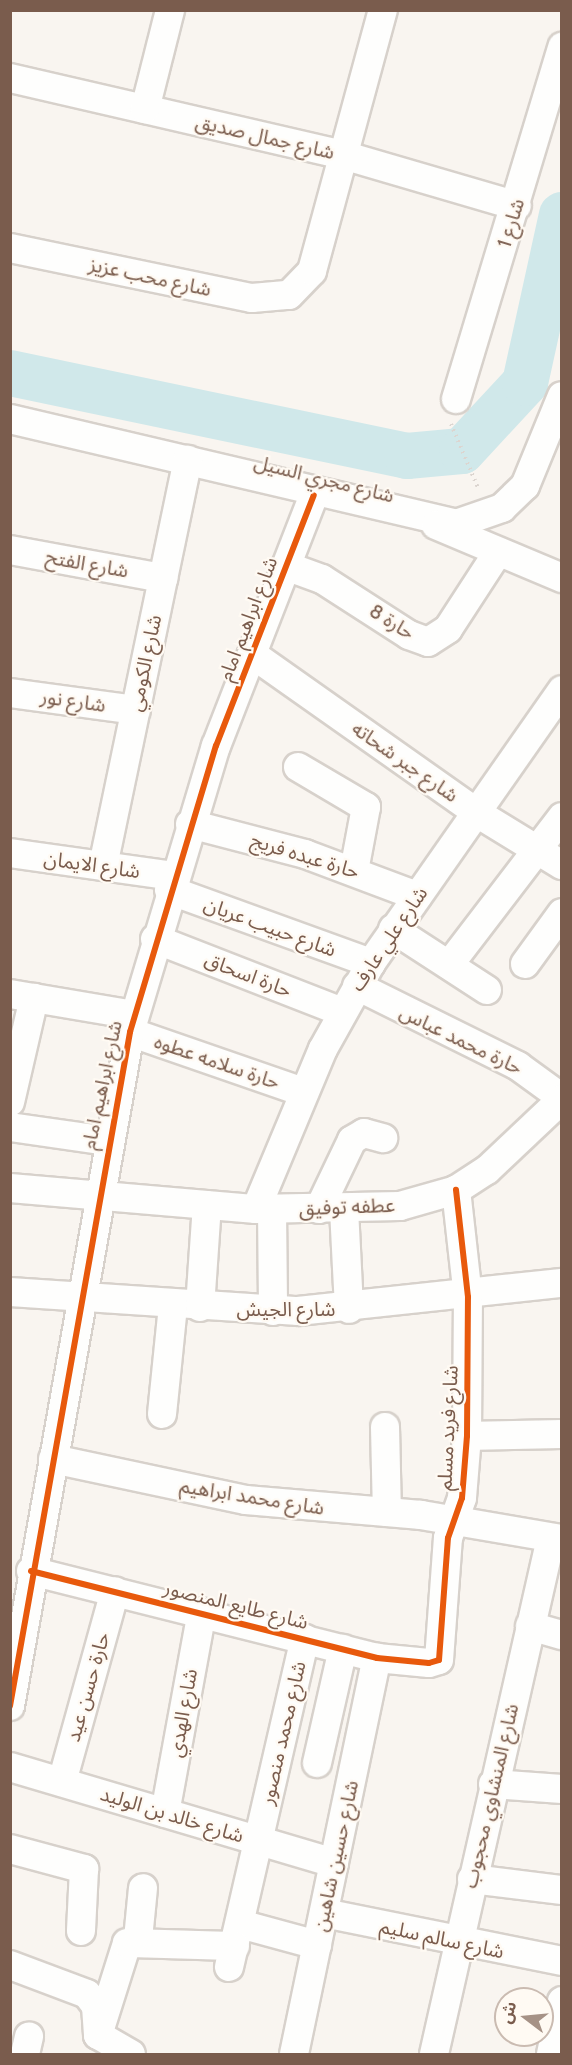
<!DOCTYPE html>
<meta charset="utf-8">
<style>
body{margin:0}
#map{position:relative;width:572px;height:2065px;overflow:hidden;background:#f9f5f0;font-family:Cabin,"Noto Sans Arabic",sans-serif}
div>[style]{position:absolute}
.river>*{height:46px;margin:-23px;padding:0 23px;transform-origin:23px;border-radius:23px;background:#d0e8ea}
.path>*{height:4px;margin-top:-2px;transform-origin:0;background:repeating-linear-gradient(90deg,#dcd5d0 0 1.5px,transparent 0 6px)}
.roads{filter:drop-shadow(2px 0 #d7d1cb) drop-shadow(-2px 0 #d7d1cb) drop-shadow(0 2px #d7d1cb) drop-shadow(0 -2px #d7d1cb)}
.street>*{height:28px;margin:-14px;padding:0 14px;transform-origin:14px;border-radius:14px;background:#fefefd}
.cycleway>*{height:6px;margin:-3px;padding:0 3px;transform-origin:3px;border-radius:3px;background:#e8590c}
span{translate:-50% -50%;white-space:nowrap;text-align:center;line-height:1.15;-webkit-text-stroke:4.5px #fffaf3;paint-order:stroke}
.street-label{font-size:20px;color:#7a5c4d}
.frame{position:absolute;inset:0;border:12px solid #7a5c4d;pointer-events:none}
.north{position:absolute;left:494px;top:1987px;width:60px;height:60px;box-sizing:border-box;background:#fffaf3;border:2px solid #cabbb1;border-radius:50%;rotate:286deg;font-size:16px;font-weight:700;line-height:24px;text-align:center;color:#7a5c4d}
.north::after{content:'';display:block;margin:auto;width:21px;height:27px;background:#a69286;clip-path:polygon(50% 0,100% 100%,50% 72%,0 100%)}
</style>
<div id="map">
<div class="river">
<div style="left:10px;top:373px;width:406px;rotate:11.8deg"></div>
<div style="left:407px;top:456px;width:55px;rotate:-5.2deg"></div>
<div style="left:462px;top:451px;width:93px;rotate:-47.2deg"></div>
<div style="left:525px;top:383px;width:172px;rotate:-77.6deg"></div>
</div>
<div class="path">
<div style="left:451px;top:424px;width:69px;rotate:67.1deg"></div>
</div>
<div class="roads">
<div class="street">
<div style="left:10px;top:78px;width:342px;rotate:13deg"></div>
<div style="left:343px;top:155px;width:181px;rotate:16.3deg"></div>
<div style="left:145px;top:109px;width:102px;rotate:-75.8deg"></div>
<div style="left:10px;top:248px;width:247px;rotate:11.7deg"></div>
<div style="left:252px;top:298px;width:37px;rotate:-5deg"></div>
<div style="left:289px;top:295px;width:33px;rotate:-46deg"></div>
<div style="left:312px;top:271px;width:270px;rotate:-74.8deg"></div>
<div style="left:456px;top:399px;width:368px;rotate:-73.2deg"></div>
<div style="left:10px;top:419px;width:458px;rotate:13.2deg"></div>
<div style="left:456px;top:524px;width:49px;rotate:-19.2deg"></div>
<div style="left:502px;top:508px;width:32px;rotate:-44deg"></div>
<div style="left:525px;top:486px;width:97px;rotate:-67.7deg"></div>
<div style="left:436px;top:525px;width:137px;rotate:22.8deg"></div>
<div style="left:10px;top:550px;width:156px;rotate:10.4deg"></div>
<div style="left:286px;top:566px;width:38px;rotate:20deg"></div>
<div style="left:322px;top:579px;width:103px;rotate:32.8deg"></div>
<div style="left:409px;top:635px;width:20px;rotate:20deg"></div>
<div style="left:428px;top:642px;width:24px;rotate:-33deg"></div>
<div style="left:448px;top:629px;width:92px;rotate:-57deg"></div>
<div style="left:252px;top:654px;width:276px;rotate:35.2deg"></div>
<div style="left:477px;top:813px;width:100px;rotate:31.5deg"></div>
<div style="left:10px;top:693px;width:127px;rotate:7.7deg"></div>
<div style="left:298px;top:767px;width:79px;rotate:30.5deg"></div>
<div style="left:366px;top:807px;width:65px;rotate:100.6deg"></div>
<div style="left:190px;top:824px;width:119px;rotate:14.6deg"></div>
<div style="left:305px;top:854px;width:120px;rotate:20.6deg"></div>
<div style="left:10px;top:853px;width:165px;rotate:8deg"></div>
<div style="left:103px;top:866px;width:415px;rotate:-78.2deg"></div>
<div style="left:169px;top:890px;width:215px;rotate:19.9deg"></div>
<div style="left:393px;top:929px;width:112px;rotate:33deg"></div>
<div style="left:155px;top:939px;width:201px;rotate:21.3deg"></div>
<div style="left:525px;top:964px;width:63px;rotate:-54deg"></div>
<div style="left:449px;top:965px;width:186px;rotate:-52.6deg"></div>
<div style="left:357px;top:986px;width:180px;rotate:26.4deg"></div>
<div style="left:518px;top:1066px;width:54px;rotate:36deg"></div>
<div style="left:10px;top:994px;width:126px;rotate:9.6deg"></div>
<div style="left:130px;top:1032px;width:183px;rotate:19.1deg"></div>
<div style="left:10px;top:1102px;width:107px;rotate:-77deg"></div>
<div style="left:10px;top:1127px;width:98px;rotate:8.2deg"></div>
<div style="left:10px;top:1188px;width:247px;rotate:4.9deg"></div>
<div style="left:256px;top:1209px;width:144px;rotate:-1.2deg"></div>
<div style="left:400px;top:1206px;width:58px;rotate:-15.9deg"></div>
<div style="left:456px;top:1190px;width:37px;rotate:-33deg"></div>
<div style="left:487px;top:1170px;width:103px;rotate:-43.4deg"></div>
<div style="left:256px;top:1209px;width:173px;rotate:-67.3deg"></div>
<div style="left:323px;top:1049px;width:98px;rotate:-60.8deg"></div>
<div style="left:371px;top:963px;width:333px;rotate:-55deg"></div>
<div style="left:272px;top:1209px;width:102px;rotate:89.4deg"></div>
<div style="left:319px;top:1209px;width:76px;rotate:-64.4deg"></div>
<div style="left:352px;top:1140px;width:14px;rotate:-30deg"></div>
<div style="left:364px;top:1133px;width:20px;rotate:15deg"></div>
<div style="left:344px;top:1209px;width:100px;rotate:87.1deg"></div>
<div style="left:10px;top:1292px;width:289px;rotate:3.8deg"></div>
<div style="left:298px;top:1311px;width:265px;rotate:-6.1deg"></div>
<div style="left:200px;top:1307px;width:102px;rotate:-86.1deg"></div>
<div style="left:162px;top:1414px;width:110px;rotate:-84.2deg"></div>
<div style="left:385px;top:1427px;width:85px;rotate:88.7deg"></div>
<div style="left:467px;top:1436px;width:95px;rotate:-1.2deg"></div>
<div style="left:53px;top:1459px;width:197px;rotate:12deg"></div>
<div style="left:246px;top:1500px;width:176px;rotate:4.9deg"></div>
<div style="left:421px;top:1515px;width:143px;rotate:9.7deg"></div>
<div style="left:31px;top:1571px;width:357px;rotate:14.1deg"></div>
<div style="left:377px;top:1658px;width:52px;rotate:5.5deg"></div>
<div style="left:429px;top:1663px;width:10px;rotate:-17deg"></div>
<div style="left:439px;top:1660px;width:122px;rotate:-85.8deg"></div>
<div style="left:448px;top:1538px;width:42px;rotate:-70.7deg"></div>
<div style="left:462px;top:1498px;width:62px;rotate:-85.4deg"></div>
<div style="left:467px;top:1436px;width:139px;rotate:-89.6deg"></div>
<div style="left:468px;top:1297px;width:108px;rotate:-96.4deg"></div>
<div style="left:530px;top:1626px;width:33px;rotate:16deg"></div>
<div style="left:10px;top:1706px;width:685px;rotate:-79.9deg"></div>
<div style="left:130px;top:1032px;width:299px;rotate:-73.3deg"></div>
<div style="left:216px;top:746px;width:269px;rotate:-68.7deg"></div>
<div style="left:317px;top:1763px;width:117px;rotate:-77.2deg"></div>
<div style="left:10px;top:1767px;width:338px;rotate:16.5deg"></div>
<div style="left:62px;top:1782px;width:198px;rotate:-74.5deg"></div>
<div style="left:493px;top:1784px;width:69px;rotate:4.1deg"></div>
<div style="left:165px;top:1813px;width:204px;rotate:-79.6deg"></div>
<div style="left:10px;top:1849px;width:77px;rotate:15.1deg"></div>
<div style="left:84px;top:1869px;width:62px;rotate:92.8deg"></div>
<div style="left:472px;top:1879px;width:91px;rotate:7deg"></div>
<div style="left:324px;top:1913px;width:243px;rotate:11.4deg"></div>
<div style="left:240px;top:1924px;width:80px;rotate:15.3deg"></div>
<div style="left:138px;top:1939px;width:51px;rotate:-84.4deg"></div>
<div style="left:10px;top:1965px;width:82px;rotate:20.6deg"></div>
<div style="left:87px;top:1994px;width:15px;rotate:53deg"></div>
<div style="left:96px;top:2006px;width:29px;rotate:86deg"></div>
<div style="left:98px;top:2035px;width:38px;rotate:30deg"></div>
<div style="left:229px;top:1967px;width:337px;rotate:-77deg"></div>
<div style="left:98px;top:2035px;width:96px;rotate:-72.5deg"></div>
<div style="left:127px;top:1943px;width:108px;rotate:1.6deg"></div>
<div style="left:25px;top:2054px;width:18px;rotate:-77deg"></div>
<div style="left:294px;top:2054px;width:405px;rotate:-78.2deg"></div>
<div style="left:434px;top:2054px;width:529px;rotate:-77.22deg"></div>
<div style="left:551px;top:2054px;width:54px;rotate:-78.3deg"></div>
</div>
</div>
<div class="cycleway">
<div style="left:31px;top:1571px;width:357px;rotate:14.1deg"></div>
<div style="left:377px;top:1658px;width:52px;rotate:5.5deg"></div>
<div style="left:429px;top:1663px;width:10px;rotate:-17deg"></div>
<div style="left:439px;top:1660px;width:122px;rotate:-85.8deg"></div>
<div style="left:448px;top:1538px;width:42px;rotate:-70.7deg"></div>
<div style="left:462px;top:1498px;width:62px;rotate:-85.4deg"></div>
<div style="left:467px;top:1436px;width:139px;rotate:-89.6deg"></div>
<div style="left:468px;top:1297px;width:108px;rotate:-96.4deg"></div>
<div style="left:10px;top:1706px;width:685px;rotate:-79.9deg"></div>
<div style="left:130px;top:1032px;width:299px;rotate:-73.3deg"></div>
<div style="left:216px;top:746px;width:269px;rotate:-68.7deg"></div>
</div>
<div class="street-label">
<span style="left:265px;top:137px;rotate:13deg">شارع جمال صديق</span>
<span style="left:511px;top:223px;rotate:-73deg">شارع 1</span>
<span style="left:150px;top:277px;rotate:12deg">شارع محب عزيز</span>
<span style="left:324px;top:479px;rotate:14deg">شارع مجري السيل</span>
<span style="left:87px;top:564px;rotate:10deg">شارع الفتح</span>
<span style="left:248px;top:619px;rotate:-69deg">شارع ابراهيم امام</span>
<span style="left:392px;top:622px;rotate:32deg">حارة 8</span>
<span style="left:145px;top:663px;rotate:-78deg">شارع الكومي</span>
<span style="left:73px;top:701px;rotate:8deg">شارع نور</span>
<span style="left:405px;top:762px;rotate:35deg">شارع جبر شحاته</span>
<span style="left:305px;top:856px;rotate:17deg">حارة عبده فريج</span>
<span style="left:92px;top:865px;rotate:8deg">شارع الايمان</span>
<span style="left:270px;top:927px;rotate:20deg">شارع حبيب عريان</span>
<span style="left:389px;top:939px;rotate:-56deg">شارع علي عارف</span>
<span style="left:248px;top:975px;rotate:21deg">حارة اسحاق</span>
<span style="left:461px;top:1040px;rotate:26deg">حارة محمد عباس</span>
<span style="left:217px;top:1062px;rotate:19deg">حارة سلامه عطوه</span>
<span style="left:102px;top:1085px;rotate:-78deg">شارع ابراهيم امام</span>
<span style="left:347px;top:1207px;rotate:-2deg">عطفه توفيق</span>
<span style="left:286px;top:1309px">شارع الجيش</span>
<span style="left:448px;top:1428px;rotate:-87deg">شارع فريد مسلم</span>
<span style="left:252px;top:1497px;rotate:9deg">شارع محمد ابراهيم</span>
<span style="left:236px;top:1605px;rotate:14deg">شارع طايع المنصور</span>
<span style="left:88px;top:1687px;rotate:-74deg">حارة حسن عيد</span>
<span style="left:183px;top:1713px;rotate:-80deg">شارع الهدي</span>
<span style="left:283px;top:1733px;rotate:-77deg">شارع محمد منصور</span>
<span style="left:491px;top:1796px;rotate:-77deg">شارع المنشاوي محجوب</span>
<span style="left:172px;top:1815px;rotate:17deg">شارع خالد بن الوليد</span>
<span style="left:336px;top:1856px;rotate:-78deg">شارع حسين شاهين</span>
<span style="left:442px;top:1939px;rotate:12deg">شارع سالم سليم</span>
</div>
<div class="frame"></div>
<div class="north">ش</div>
</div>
